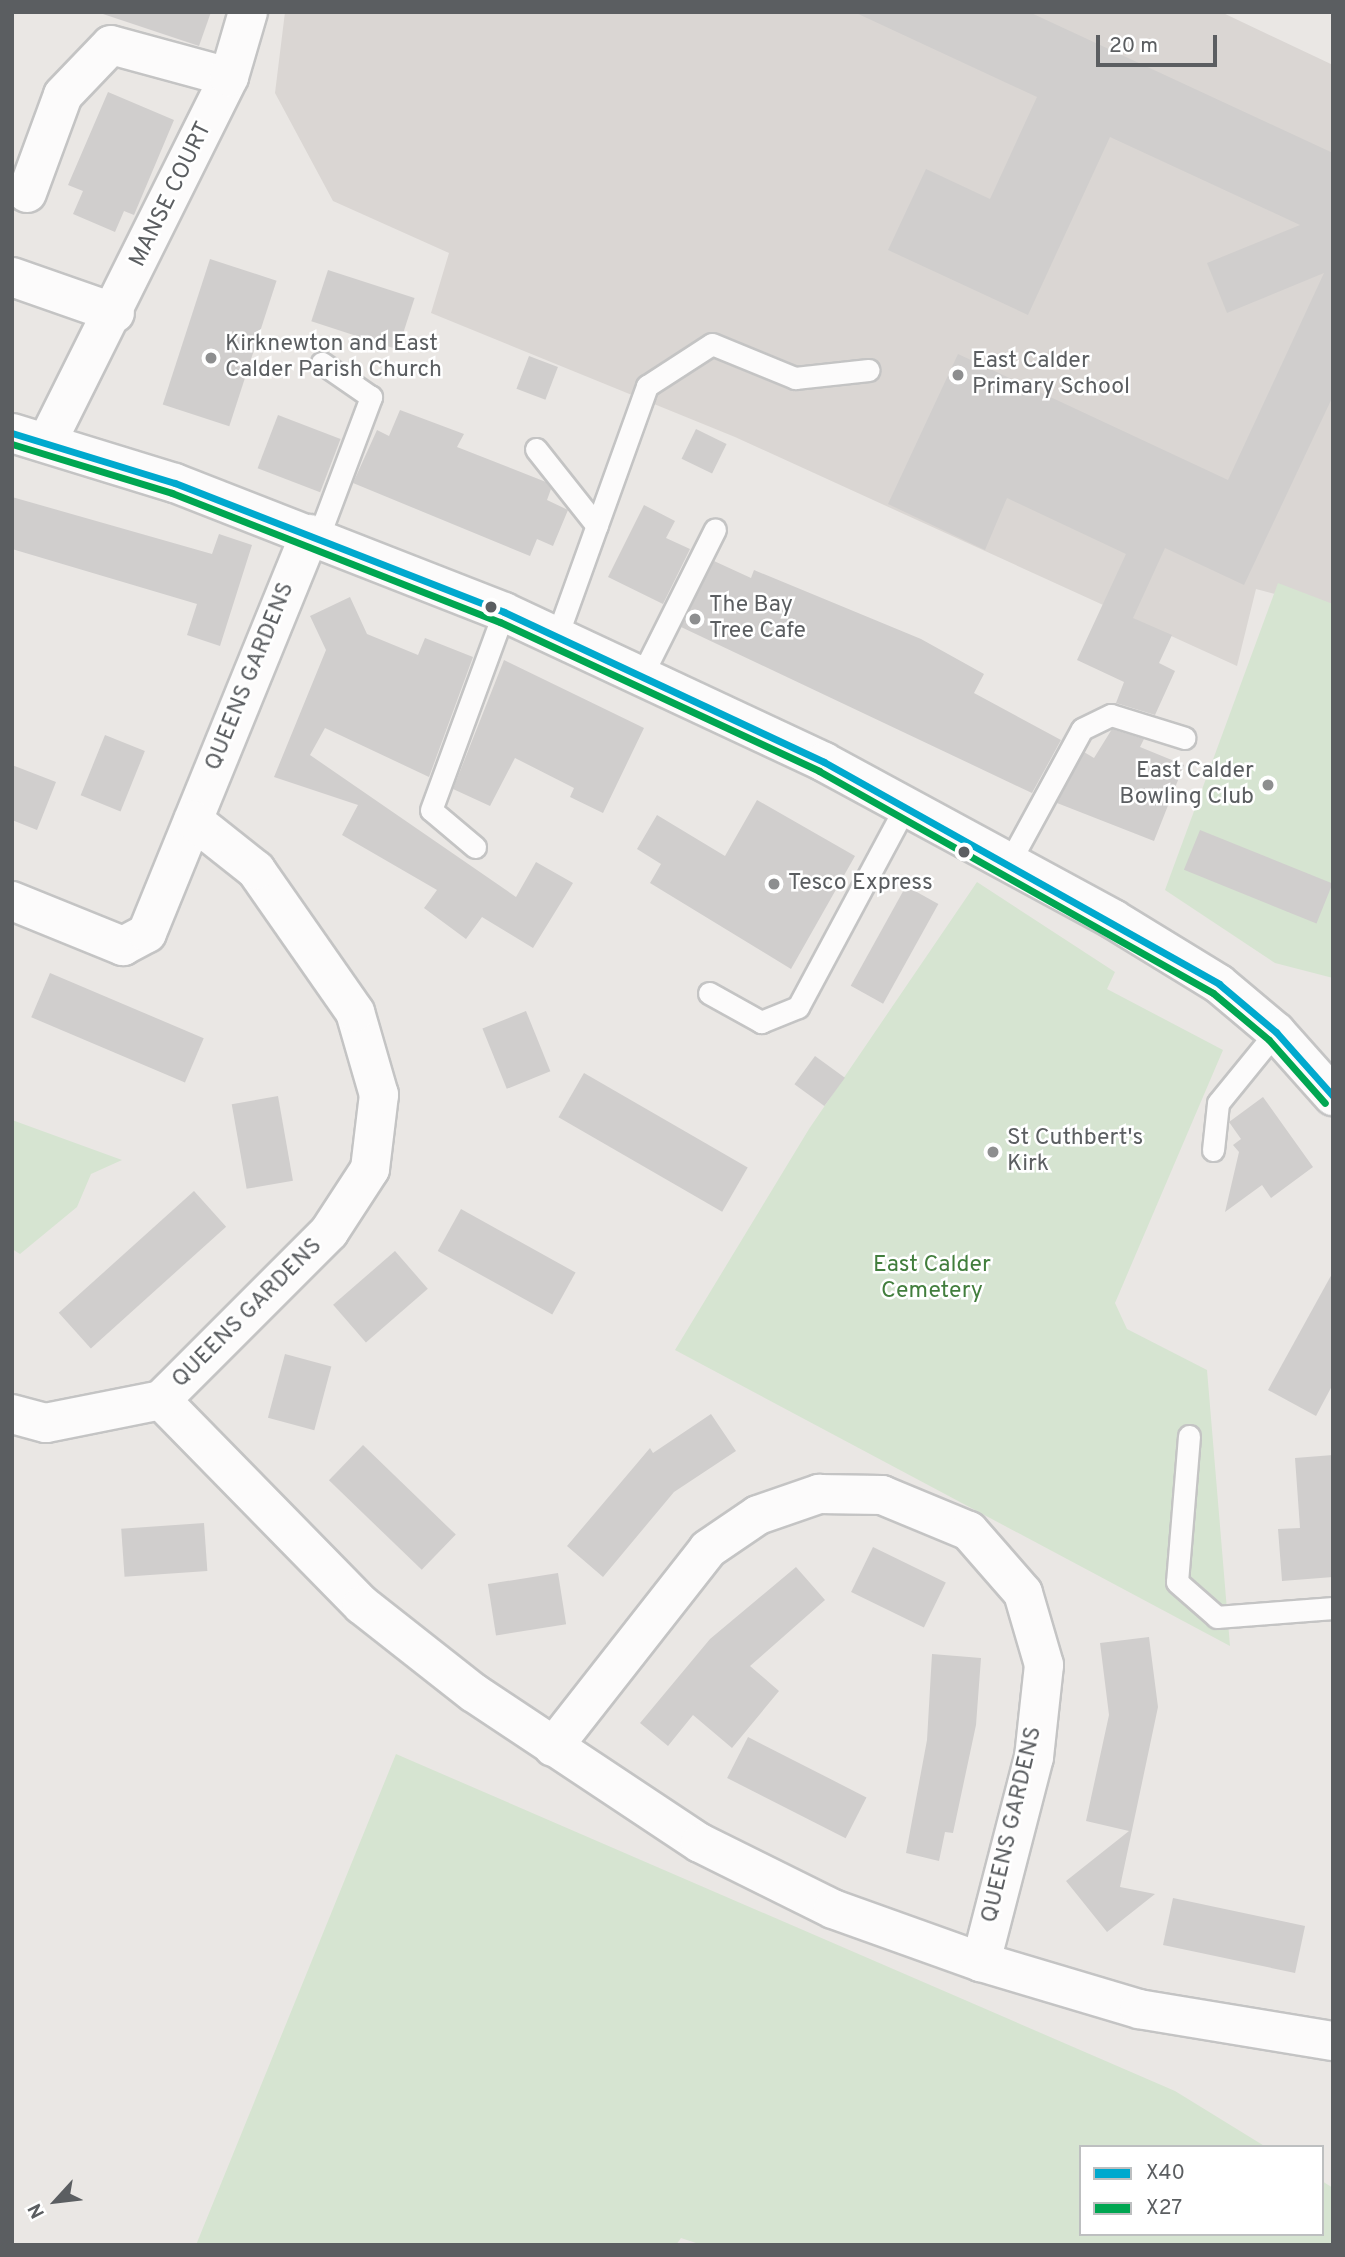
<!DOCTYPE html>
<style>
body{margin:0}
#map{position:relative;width:1345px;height:2257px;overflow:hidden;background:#eae7e4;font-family:Overpass,sans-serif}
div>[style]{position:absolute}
.education>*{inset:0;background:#dad6d3}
.green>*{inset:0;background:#d6e4d1}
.building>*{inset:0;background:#d0cecd;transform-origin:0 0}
.roads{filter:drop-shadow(2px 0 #c4c4c4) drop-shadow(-2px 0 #c4c4c4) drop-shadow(0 2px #c4c4c4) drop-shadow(0 -2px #c4c4c4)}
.service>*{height:21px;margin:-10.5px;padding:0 10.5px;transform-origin:10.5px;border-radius:10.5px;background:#fcfbfb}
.minor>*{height:38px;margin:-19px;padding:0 19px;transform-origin:19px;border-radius:19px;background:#fcfbfb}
.secondary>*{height:38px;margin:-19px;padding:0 19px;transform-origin:19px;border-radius:19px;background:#fcfbfb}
.bus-1>*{height:7px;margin:-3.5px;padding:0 3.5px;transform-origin:3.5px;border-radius:3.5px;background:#00a9ce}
.bus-2>*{height:7px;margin:-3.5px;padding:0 3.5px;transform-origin:3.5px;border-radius:3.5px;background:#00a651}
.dots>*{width:19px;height:19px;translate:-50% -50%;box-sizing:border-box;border:4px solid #fff;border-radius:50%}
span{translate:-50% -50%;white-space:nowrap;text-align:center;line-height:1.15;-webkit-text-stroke:5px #fff;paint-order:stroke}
.street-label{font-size:23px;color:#5b5e61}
.poi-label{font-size:23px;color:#5b5e61}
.left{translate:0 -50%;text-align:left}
.right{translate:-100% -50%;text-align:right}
.park-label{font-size:23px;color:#427e3d}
.frame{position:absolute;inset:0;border:14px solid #5b5e61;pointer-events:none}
.legend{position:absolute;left:1079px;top:2145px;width:245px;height:91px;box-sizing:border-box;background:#fff;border:2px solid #bdbfc0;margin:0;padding:9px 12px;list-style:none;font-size:21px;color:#5b5e61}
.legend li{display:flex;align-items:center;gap:14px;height:35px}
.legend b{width:35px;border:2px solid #bdbfc0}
.north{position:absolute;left:21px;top:2166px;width:70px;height:70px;-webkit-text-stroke:5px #fff;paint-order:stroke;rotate:243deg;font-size:19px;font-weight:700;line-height:28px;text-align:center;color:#5b5e61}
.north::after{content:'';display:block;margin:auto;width:24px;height:32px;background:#5b5e61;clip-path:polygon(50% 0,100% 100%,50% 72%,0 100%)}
.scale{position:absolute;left:1096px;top:35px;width:121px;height:32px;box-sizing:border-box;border:4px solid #5b5e61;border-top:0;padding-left:9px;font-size:21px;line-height:24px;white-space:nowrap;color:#5b5e61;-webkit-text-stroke:5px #fff;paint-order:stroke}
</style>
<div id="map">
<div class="education">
<div style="clip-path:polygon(285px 12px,1221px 12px,1333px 65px,1333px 609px,1256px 589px,1237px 666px,735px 437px,431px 313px,449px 253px,333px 201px,275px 93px)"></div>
</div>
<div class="green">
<div style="clip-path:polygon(1278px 583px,1333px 604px,1333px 978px,1275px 963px,1165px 890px)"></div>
<div style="clip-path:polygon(977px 882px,1115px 972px,1107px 989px,1223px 1050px,1115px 1303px,1127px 1329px,1207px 1370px,1230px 1646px,675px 1350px,809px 1129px)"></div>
<div style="clip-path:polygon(12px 1120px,122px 1160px,91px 1174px,77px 1207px,20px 1254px,12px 1249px)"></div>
<div style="clip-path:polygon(396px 1754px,1175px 2091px,1266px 2147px,1081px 2147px,1081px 2234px,1322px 2234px,1322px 2181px,1333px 2188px,1333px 2245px,702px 2245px,681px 2238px,676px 2245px,196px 2245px)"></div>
</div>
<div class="building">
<div style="clip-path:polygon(97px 12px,211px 12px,199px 46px)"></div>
<div style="clip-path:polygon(854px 12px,1029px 12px,1333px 153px,1333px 396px,1244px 585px,1165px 548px,1133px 618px,1172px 635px,1159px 663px,1175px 671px,1155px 715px,1116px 703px,1124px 682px,1077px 660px,1126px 554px,1007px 498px,985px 550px,888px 504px,958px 354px,1228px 480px,1324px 273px,1227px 313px,1207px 263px,1300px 225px,1110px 137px,1028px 315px,888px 250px,926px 169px,990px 199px,1037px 97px)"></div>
<div style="clip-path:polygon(108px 92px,174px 120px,134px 215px,124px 211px,115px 232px,73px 214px,83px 191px,68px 185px)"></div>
<div style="left:210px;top:259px;width:70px;height:153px;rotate:18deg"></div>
<div style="left:328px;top:270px;width:91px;height:54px;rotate:18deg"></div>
<div style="left:529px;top:356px;width:31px;height:35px;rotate:21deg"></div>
<div style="clip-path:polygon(400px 410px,464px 434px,457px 447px,546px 482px,551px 489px,547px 500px,568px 510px,553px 546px,537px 539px,530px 556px,353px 483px,377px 430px,389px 436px)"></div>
<div style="left:278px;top:415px;width:67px;height:57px;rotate:21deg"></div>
<div style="left:696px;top:429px;width:34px;height:33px;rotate:26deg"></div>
<div style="clip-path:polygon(12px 497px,212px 554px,219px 534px,252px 545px,220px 646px,187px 635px,197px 604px,12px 549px)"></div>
<div style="clip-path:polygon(644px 505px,675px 521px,666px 538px,690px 549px,663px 604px,608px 577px)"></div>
<div style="clip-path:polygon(714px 561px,751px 578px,754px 570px,921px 639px,984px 674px,974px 693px,1061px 740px,1032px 793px,681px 627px)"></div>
<div style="clip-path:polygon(350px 597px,367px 634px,418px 655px,425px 638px,473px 657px,429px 777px,325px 728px,310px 755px,516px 897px,536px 862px,573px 883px,533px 948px,482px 917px,466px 939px,424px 908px,437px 890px,342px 835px,358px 805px,274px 777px,326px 650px,310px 616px)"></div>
<div style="clip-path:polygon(504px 660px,644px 728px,603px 813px,570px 797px,574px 788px,515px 758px,490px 806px,453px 789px)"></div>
<div style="clip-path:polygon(1112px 729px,1144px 739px,1140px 747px,1184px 765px,1154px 841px,1057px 803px,1084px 752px,1094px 758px)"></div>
<div style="left:105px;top:735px;width:43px;height:65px;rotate:22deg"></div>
<div style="clip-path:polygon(12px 765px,56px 782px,37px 830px,12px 820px)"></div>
<div style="clip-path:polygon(757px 800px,855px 856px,791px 969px,650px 883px,661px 864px,637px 849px,657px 815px,725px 856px)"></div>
<div style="left:1200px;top:830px;width:143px;height:43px;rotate:22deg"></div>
<div style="left:906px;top:886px;width:37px;height:114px;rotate:29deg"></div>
<div style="left:50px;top:973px;width:167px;height:48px;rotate:23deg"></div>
<div style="left:526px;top:1011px;width:65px;height:47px;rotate:68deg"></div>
<div style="left:815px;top:1056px;width:37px;height:35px;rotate:36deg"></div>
<div style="left:584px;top:1073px;width:189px;height:51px;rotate:30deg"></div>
<div style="left:278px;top:1096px;width:86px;height:47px;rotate:80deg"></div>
<div style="clip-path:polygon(1263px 1097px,1313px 1167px,1271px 1198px,1262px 1185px,1225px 1212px,1239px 1152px,1233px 1145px,1241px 1139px,1229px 1122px)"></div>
<div style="left:194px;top:1191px;width:48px;height:182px;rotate:48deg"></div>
<div style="left:461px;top:1209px;width:131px;height:48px;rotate:29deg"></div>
<div style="left:395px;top:1251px;width:50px;height:82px;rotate:49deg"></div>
<div style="clip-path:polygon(1333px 1272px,1333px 1384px,1316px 1416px,1268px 1390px)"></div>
<div style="left:285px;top:1354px;width:48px;height:66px;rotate:15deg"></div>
<div style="clip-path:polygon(711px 1414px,736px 1451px,674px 1492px,603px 1577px,567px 1546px,650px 1448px,653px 1453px)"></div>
<div style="left:363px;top:1445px;width:129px;height:49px;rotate:44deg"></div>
<div style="clip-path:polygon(1333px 1455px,1333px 1577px,1282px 1581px,1278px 1529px,1300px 1528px,1295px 1458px)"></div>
<div style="left:204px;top:1523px;width:48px;height:83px;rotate:86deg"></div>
<div style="left:873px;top:1547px;width:81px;height:50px;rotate:26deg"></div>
<div style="clip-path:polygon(796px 1567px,825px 1600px,750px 1666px,779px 1691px,732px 1748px,693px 1715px,668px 1746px,640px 1723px,710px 1639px)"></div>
<div style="left:558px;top:1573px;width:52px;height:71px;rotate:81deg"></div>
<div style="clip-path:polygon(1149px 1637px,1158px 1707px,1120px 1887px,1155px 1894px,1107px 1932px,1066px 1881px,1129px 1831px,1086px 1821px,1109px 1715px,1100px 1643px)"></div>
<div style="clip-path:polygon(932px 1654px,981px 1658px,976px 1725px,953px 1833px,945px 1832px,939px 1861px,906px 1853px,927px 1740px)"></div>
<div style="left:748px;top:1737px;width:133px;height:46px;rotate:27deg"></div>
<div style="left:1173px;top:1898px;width:135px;height:48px;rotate:12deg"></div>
</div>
<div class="roads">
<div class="service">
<div style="left:536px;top:449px;width:98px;rotate:51.6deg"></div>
<div style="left:318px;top:538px;width:151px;rotate:-69.4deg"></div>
<div style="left:371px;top:397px;width:60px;rotate:-145.2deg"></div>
<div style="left:557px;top:636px;width:266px;rotate:-70.2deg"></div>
<div style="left:647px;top:386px;width:77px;rotate:-32.9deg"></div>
<div style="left:712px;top:344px;width:90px;rotate:22.3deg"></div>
<div style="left:795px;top:378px;width:74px;rotate:-6.2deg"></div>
<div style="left:641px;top:677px;width:165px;rotate:-63.4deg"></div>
<div style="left:475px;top:847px;width:57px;rotate:-139.9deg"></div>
<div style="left:431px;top:810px;width:211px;rotate:-69.8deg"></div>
<div style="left:1010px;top:861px;width:150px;rotate:-61.4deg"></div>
<div style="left:1082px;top:729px;width:32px;rotate:-26deg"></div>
<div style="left:1111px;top:715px;width:77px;rotate:17.3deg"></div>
<div style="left:709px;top:993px;width:60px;rotate:29.1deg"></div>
<div style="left:761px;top:1022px;width:40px;rotate:-22deg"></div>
<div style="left:798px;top:1007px;width:230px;rotate:-61.8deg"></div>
<div style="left:1213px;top:1150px;width:47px;rotate:-83.9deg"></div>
<div style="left:1218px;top:1103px;width:92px;rotate:-50.8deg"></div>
<div style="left:1189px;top:1436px;width:146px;rotate:94.7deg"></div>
<div style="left:1177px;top:1582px;width:53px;rotate:41.2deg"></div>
<div style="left:1217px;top:1617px;width:116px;rotate:-4.4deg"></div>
</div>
<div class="minor">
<div style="left:27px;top:193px;width:104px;rotate:-69.8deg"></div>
<div style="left:63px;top:95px;width:69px;rotate:-46.2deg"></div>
<div style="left:111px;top:45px;width:122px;rotate:15.2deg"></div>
<div style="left:12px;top:277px;width:109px;rotate:19.3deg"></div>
<div style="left:47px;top:442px;width:408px;rotate:-63.5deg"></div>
<div style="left:229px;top:77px;width:68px;rotate:-73.7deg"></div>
<div style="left:12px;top:901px;width:120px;rotate:22.1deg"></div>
<div style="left:123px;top:946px;width:27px;rotate:-28deg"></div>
<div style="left:147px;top:933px;width:431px;rotate:-67.8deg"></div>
<div style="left:161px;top:1400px;width:287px;rotate:45.6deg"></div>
<div style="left:362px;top:1605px;width:142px;rotate:38.2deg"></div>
<div style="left:474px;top:1693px;width:271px;rotate:33.6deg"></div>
<div style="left:700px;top:1843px;width:148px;rotate:26.4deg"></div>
<div style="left:833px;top:1909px;width:157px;rotate:19.7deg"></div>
<div style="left:981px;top:1962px;width:165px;rotate:16.6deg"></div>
<div style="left:1139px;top:2009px;width:197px;rotate:9.4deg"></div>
<div style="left:161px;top:1400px;width:238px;rotate:-45deg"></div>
<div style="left:329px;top:1232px;width:75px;rotate:-56.9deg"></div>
<div style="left:370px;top:1169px;width:75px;rotate:-83.1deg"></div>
<div style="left:379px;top:1095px;width:86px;rotate:-106.1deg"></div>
<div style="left:355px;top:1012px;width:173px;rotate:-124.9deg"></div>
<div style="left:256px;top:870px;width:80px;rotate:-141.6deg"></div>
<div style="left:12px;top:1414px;width:35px;rotate:15deg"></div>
<div style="left:46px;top:1423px;width:117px;rotate:-11.3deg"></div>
<div style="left:553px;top:1747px;width:251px;rotate:-51.9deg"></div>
<div style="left:708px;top:1549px;width:60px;rotate:-34.2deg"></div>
<div style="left:758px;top:1515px;width:65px;rotate:-19deg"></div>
<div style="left:819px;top:1494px;width:63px;rotate:0.9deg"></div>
<div style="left:882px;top:1495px;width:94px;rotate:22.5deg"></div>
<div style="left:969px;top:1531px;width:82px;rotate:48.9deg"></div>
<div style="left:1023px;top:1593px;width:75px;rotate:73.7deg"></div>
<div style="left:1044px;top:1665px;width:93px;rotate:96.2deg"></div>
<div style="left:1034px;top:1757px;width:212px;rotate:104.5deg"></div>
</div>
<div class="secondary">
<div style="left:12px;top:433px;width:170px;rotate:17.1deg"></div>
<div style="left:175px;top:483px;width:353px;rotate:21.4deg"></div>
<div style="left:504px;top:612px;width:353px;rotate:25.1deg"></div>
<div style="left:824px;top:762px;width:329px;rotate:28.5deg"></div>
<div style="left:1113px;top:919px;width:124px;rotate:31.5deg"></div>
<div style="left:1219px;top:984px;width:75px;rotate:40.1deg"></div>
<div style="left:1276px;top:1032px;width:86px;rotate:48.3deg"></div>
</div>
</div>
<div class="bus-1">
<div style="left:12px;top:433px;width:170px;rotate:17.1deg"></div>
<div style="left:175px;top:483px;width:353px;rotate:21.4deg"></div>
<div style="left:504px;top:612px;width:353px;rotate:25.1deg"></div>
<div style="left:824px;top:762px;width:453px;rotate:29.3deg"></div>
<div style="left:1219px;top:984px;width:75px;rotate:40.1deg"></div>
<div style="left:1276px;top:1032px;width:86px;rotate:48.3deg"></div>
</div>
<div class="bus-2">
<div style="left:12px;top:444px;width:167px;rotate:17deg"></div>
<div style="left:172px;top:493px;width:352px;rotate:21.5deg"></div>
<div style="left:500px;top:622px;width:352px;rotate:25deg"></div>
<div style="left:819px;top:771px;width:452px;rotate:29.4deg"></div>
<div style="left:1213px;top:993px;width:73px;rotate:40deg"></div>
<div style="left:1269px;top:1040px;width:84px;rotate:48.4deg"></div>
</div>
<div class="dots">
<div style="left:211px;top:358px;background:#8d8e8f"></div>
<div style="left:958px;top:375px;background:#8d8e8f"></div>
<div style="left:491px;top:607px;background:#5b5e61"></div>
<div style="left:695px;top:619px;background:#8d8e8f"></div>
<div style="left:1268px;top:785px;background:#8d8e8f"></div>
<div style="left:964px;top:852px;background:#5b5e61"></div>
<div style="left:774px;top:884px;background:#8d8e8f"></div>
<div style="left:993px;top:1152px;background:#8d8e8f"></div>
</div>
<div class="street-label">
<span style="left:172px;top:195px;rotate:-64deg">MANSE COURT</span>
<span style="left:251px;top:677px;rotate:-68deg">QUEENS GARDENS</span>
<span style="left:248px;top:1314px;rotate:-45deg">QUEENS GARDENS</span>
<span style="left:1013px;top:1825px;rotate:-77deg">QUEENS GARDENS</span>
</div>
<div class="poi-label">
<span class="left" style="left:225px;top:358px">Kirknewton and East<br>Calder Parish Church</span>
<span class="left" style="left:972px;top:375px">East Calder<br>Primary School</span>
<span class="left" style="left:709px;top:619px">The Bay<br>Tree Cafe</span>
<span class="right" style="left:1254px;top:785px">East Calder<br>Bowling Club</span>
<span class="left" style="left:788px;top:884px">Tesco Express</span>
<span class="left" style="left:1007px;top:1152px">St Cuthbert's<br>Kirk</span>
</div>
<div class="park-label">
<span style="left:932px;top:1279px">East Calder<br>Cemetery</span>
</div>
<div class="frame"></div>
<ul class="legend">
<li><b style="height:9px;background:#00a9ce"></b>X40</li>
<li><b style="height:9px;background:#00a651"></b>X27</li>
</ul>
<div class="north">N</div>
<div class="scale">20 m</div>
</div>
